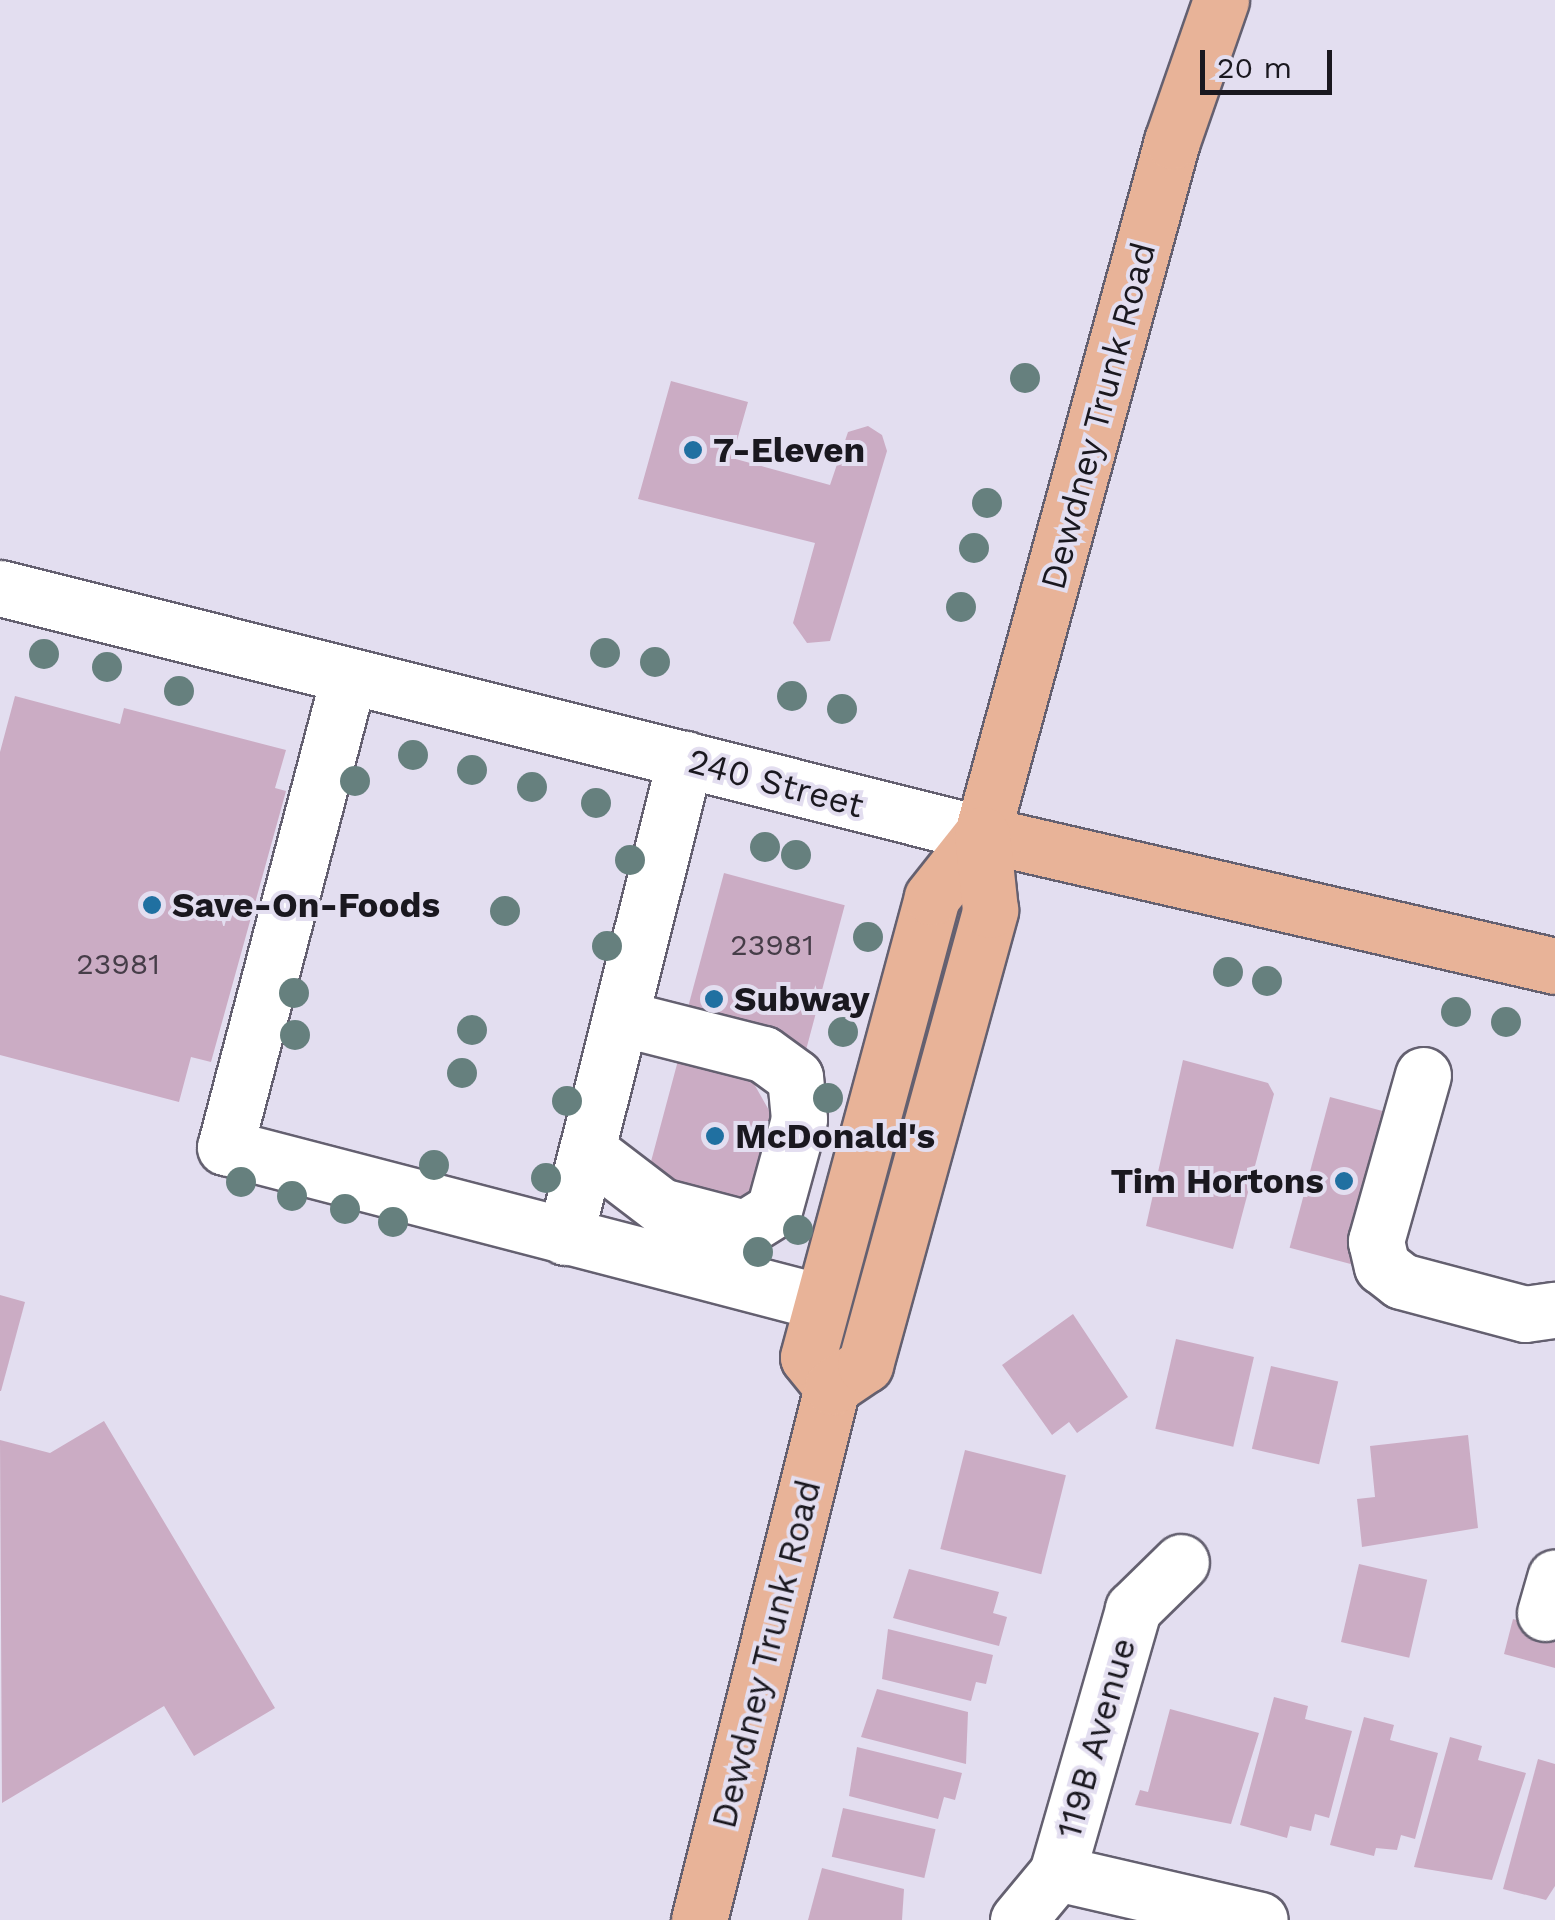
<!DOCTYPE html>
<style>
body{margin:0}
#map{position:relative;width:1555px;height:1920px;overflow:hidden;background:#e3def0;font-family:"Work Sans",sans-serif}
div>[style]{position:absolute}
.building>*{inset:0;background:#cbacc4;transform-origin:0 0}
.roads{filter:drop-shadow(2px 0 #646070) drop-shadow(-2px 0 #646070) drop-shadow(0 2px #646070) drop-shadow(0 -2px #646070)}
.minor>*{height:55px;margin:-27.5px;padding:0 27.5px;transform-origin:27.5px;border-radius:27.5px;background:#fff}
.major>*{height:55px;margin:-27.5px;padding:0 27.5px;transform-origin:27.5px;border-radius:27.5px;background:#e8b398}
.trees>*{width:30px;height:30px;margin:-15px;border-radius:50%;background:#66807e}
.dots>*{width:28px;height:28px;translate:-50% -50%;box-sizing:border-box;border:5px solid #e3def0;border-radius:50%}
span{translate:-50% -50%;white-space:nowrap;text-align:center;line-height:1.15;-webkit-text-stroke:8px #e3def0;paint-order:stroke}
.number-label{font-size:30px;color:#463d48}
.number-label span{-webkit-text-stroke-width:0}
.street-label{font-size:35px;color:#1a181f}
.poi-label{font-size:35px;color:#1a181f;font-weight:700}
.left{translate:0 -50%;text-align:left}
.right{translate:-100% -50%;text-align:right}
.scale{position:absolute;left:1200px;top:50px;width:132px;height:45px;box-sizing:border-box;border:5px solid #1a181f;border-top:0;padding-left:12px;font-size:30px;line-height:35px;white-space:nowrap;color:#1a181f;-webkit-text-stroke:8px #e3def0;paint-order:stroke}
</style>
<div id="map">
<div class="building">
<div style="clip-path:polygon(671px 381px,748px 402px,732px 458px,830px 485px,848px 432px,868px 426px,882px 435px,887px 451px,830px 641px,807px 643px,793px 623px,815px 543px,638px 499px)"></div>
<div style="clip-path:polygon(15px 696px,120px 724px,124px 708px,286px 750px,275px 788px,286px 791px,211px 1062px,191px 1057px,179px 1102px,0 1055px,0 752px)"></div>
<div style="left:724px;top:873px;width:125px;height:152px;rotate:15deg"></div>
<div style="clip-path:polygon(680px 1053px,745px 1068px,779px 1128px,759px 1205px,661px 1199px,667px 1173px,649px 1169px)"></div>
<div style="clip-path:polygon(1183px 1060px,1268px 1083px,1274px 1094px,1233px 1249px,1146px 1226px)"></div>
<div style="left:1330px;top:1097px;width:69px;height:156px;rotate:15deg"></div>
<div style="clip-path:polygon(0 1295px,25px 1302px,1px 1391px,0 1391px)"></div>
<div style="clip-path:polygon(1073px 1314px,1128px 1397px,1077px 1433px,1069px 1422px,1052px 1435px,1002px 1365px)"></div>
<div style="left:1176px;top:1339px;width:80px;height:92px;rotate:13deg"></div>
<div style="left:1271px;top:1366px;width:69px;height:85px;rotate:13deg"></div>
<div style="clip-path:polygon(104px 1421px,275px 1708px,194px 1756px,164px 1706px,2px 1803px,0 1440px,50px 1453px)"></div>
<div style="clip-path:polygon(1468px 1435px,1478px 1528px,1362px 1547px,1357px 1499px,1375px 1497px,1370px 1446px)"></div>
<div style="left:965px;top:1450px;width:104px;height:102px;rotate:14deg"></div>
<div style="left:1359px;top:1564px;width:70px;height:80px;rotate:13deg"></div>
<div style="clip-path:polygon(909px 1569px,999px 1592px,993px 1613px,1007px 1617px,999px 1646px,893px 1618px)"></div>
<div style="clip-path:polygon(1513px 1619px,1555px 1630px,1555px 1668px,1504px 1654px)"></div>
<div style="clip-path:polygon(888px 1629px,993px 1655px,986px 1684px,976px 1682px,971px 1701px,882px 1679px)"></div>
<div style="clip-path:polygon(877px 1689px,968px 1712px,966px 1764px,861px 1737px)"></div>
<div style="clip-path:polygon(1274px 1697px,1308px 1706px,1305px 1719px,1352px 1731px,1329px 1818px,1315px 1814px,1311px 1831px,1290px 1826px,1287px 1838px,1240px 1825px)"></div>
<div style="clip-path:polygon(1170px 1709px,1259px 1733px,1231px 1824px,1135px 1805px,1140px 1790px,1148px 1792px)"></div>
<div style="clip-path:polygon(1364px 1717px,1394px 1725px,1390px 1740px,1438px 1753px,1415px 1839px,1401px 1835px,1397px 1850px,1376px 1848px,1374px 1856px,1330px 1845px)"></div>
<div style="clip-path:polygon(1450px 1737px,1482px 1746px,1478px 1760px,1526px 1773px,1492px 1880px,1414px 1867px)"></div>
<div style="clip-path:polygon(857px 1747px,962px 1773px,955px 1800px,944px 1797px,938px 1819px,849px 1796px)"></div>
<div style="clip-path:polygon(1538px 1759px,1555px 1764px,1555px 1886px,1546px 1900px,1503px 1889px)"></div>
<div style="left:843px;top:1808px;width:95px;height:50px;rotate:13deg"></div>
<div style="clip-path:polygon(822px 1868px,904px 1889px,902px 1920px,808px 1920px)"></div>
</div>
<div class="roads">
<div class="minor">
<div style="left:0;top:588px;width:1012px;rotate:14.06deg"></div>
<div style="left:348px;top:679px;width:484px;rotate:104.7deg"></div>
<div style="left:225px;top:1147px;width:616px;rotate:14.58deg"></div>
<div style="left:1423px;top:1075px;width:173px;rotate:105.8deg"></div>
<div style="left:1376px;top:1241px;width:26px;rotate:77deg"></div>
<div style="left:1382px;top:1266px;width:24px;rotate:38deg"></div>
<div style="left:1401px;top:1281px;width:128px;rotate:14.9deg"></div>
<div style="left:1525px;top:1314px;width:30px;rotate:-8deg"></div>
<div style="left:589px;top:1151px;width:91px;rotate:37.4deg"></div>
<div style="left:661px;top:1206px;width:87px;rotate:14.7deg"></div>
<div style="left:745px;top:1228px;width:34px;rotate:-32deg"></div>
<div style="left:774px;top:1210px;width:94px;rotate:-74.6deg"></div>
<div style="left:799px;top:1119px;width:42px;rotate:-95.4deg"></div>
<div style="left:795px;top:1077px;width:39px;rotate:-144deg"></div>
<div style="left:763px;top:1054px;width:146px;rotate:-165.8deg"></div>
<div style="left:565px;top:1237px;width:493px;rotate:-75.9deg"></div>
<div style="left:1545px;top:1613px;width:37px;rotate:-74deg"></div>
<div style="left:1057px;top:1873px;width:208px;rotate:13deg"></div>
<div style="left:1018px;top:1920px;width:61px;rotate:-50.3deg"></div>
<div style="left:1057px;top:1873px;width:275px;rotate:-73.9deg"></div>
<div style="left:1133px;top:1609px;width:67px;rotate:-44.4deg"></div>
</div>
<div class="major">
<div style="left:982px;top:834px;width:588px;rotate:12.97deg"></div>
<div style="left:832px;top:1387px;width:38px;rotate:-129deg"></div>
<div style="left:808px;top:1357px;width:476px;rotate:-74.9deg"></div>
<div style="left:932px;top:897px;width:80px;rotate:-51.6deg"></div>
<div style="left:982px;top:834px;width:719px;rotate:-74.67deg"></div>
<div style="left:1172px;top:141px;width:149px;rotate:-70.8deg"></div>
<div style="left:699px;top:1920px;width:549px;rotate:-75.99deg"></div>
<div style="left:832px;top:1387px;width:40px;rotate:-34deg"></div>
<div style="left:865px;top:1365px;width:472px;rotate:-74.6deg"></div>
<div style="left:990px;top:910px;width:76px;rotate:-96deg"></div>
</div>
</div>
<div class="trees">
<div style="left:1025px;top:378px"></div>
<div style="left:987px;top:503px"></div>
<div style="left:974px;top:548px"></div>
<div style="left:961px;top:607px"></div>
<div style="left:605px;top:653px"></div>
<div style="left:44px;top:654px"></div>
<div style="left:655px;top:662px"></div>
<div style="left:107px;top:667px"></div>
<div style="left:179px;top:691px"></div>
<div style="left:792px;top:696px"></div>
<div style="left:842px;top:709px"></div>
<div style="left:413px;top:755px"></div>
<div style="left:472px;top:770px"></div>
<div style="left:355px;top:781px"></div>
<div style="left:532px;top:787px"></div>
<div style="left:596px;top:803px"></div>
<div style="left:765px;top:847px"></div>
<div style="left:796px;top:855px"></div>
<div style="left:630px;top:860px"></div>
<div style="left:505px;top:911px"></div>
<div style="left:868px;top:937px"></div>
<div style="left:607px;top:946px"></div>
<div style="left:1228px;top:972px"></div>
<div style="left:1267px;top:981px"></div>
<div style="left:294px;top:993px"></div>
<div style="left:1456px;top:1012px"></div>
<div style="left:1506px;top:1022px"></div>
<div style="left:472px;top:1030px"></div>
<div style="left:843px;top:1032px"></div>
<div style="left:295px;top:1035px"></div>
<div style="left:462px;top:1073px"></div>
<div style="left:828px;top:1098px"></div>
<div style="left:567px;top:1101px"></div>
<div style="left:434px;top:1165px"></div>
<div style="left:546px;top:1178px"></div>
<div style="left:241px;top:1182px"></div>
<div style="left:292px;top:1196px"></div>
<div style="left:345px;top:1209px"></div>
<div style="left:393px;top:1222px"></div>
<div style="left:798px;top:1230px"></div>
<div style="left:758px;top:1252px"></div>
</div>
<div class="dots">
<div style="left:693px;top:450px;background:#2070a1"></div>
<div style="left:152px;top:905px;background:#2070a1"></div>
<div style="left:714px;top:999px;background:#2070a1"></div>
<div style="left:715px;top:1136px;background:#2070a1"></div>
<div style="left:1344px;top:1181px;background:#2070a1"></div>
</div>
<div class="number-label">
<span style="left:772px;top:945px">23981</span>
<span style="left:118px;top:964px">23981</span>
</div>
<div class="street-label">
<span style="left:1098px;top:416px;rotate:-75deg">Dewdney Trunk Road</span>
<span style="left:776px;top:783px;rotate:15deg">240 Street</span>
<span style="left:766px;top:1654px;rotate:-76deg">Dewdney Trunk Road</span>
<span style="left:1096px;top:1738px;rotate:-74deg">119B Avenue</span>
</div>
<div class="poi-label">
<span class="left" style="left:713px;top:450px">7-Eleven</span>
<span class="left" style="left:172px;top:905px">Save-On-Foods</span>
<span class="left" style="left:734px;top:999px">Subway</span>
<span class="left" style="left:735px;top:1136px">McDonald's</span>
<span class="right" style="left:1324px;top:1181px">Tim Hortons</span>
</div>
<div class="scale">20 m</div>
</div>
